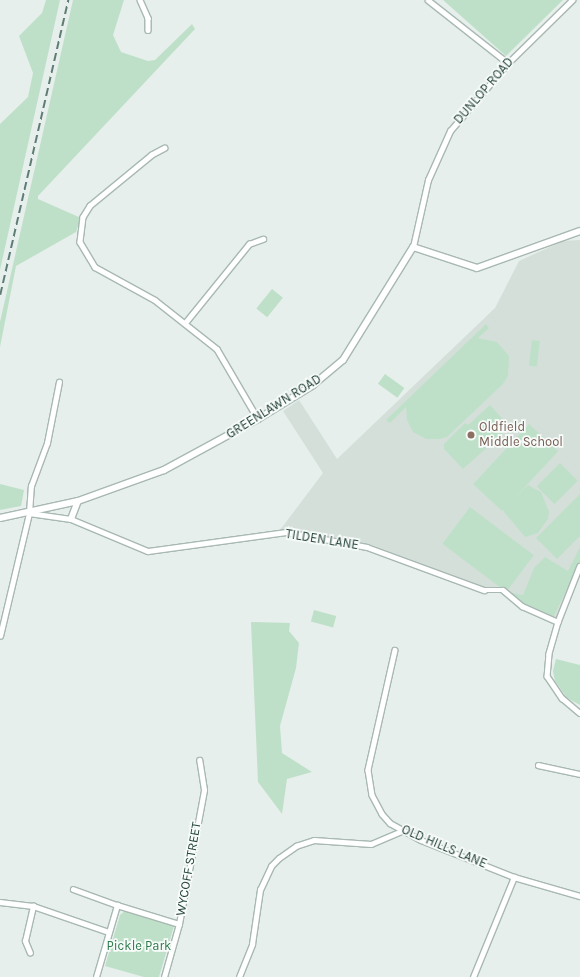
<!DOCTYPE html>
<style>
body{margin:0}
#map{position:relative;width:580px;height:977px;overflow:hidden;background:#e6efeb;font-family:Karla,sans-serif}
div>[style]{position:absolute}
.built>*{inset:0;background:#d4dfda}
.green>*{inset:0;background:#bfe0c8;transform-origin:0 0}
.roads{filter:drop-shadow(1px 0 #a8b8b2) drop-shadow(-1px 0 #a8b8b2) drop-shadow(0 1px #a8b8b2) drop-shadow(0 -1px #a8b8b2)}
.minor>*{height:4.5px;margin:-2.25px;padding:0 2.25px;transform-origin:2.25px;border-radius:2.25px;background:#fff}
.secondary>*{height:6px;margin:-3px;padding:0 3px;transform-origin:3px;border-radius:3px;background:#fff}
.rail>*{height:1.5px;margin-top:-0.75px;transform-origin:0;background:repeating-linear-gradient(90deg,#5f7d75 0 8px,transparent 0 12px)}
.dots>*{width:11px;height:11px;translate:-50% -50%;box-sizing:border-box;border:2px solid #f7fbf9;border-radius:50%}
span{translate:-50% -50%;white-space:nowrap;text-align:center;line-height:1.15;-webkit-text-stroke:3.5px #f7fbf9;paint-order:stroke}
.street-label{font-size:13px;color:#24423a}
.education-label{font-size:13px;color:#785e54}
.left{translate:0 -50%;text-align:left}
.park-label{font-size:13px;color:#2d7a4b}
</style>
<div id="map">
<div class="built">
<div style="clip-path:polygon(580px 240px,580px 559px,556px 619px,524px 605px,503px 589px,486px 588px,369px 544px,280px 530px,323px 473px,283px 411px,299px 400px,337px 459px,495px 308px,519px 261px,563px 241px)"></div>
</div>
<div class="green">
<div style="clip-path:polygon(46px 0,60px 0,0 270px,0 124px,28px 97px,33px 73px,19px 36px,42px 13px)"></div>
<div style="clip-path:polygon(73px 0,124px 0,113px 35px,121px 52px,148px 61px,155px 60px,192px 24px,195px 29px,38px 196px,38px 199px,81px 218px,76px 232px,16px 266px,0 347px,0 322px)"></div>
<div style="clip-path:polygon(443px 0,563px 0,506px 56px)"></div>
<div style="left:272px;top:289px;width:14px;height:25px;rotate:39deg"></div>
<div style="clip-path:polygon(486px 324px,489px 328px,478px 338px,497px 342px,509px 356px,508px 376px,503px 384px,447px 437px,440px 439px,426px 439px,413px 432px,407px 420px,406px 407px,390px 423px,386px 420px)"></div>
<div style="left:532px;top:340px;width:8px;height:26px;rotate:7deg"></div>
<div style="left:385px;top:374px;width:24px;height:12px;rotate:36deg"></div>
<div style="clip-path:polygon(490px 405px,510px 427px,463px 469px,444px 449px,444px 444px,465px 423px,468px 425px)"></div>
<div style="left:529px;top:424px;width:40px;height:82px;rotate:43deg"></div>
<div style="left:560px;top:463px;width:25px;height:33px;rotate:45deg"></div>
<div style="clip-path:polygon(0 484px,24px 490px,21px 506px,0 510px)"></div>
<div style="clip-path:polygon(528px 485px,541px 492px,549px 512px,548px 519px,538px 533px,525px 537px,504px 512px,504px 508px)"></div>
<div style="clip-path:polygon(580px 494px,580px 536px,557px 559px,536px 538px)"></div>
<div style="left:470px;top:507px;width:80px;height:46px;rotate:37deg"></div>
<div style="clip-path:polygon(580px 547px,580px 562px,551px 622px,518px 608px,506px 596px,511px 593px,523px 595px,534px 568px,545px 557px,568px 571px)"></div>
<div style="left:314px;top:610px;width:23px;height:12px;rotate:15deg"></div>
<div style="clip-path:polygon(251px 622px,290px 623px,289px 631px,299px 643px,296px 668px,280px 726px,282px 753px,312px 772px,287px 779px,282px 814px,258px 782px)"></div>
<div style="clip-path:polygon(556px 659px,580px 665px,580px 705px,567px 698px,555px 681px,553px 671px)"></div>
<div style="clip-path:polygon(125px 911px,174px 926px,159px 977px,144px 977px,105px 966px,120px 915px)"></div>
</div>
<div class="roads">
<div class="minor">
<div style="left:140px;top:0;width:20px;rotate:66deg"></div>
<div style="left:148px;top:18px;width:12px;rotate:90deg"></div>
<div style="left:428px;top:0;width:102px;rotate:38.2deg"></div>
<div style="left:165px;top:148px;width:15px;rotate:152deg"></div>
<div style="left:152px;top:155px;width:80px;rotate:140.6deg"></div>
<div style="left:90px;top:206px;width:13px;rotate:122deg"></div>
<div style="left:83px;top:217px;width:25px;rotate:97deg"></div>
<div style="left:80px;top:242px;width:29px;rotate:59deg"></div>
<div style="left:95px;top:267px;width:68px;rotate:28.8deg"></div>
<div style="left:155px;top:300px;width:79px;rotate:38.3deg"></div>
<div style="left:217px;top:349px;width:81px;rotate:59.6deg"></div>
<div style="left:413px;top:247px;width:69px;rotate:-77.4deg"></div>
<div style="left:428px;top:180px;width:54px;rotate:-65.8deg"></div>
<div style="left:450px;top:131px;width:89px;rotate:-49.5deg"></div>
<div style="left:508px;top:63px;width:90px;rotate:-44.5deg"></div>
<div style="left:185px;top:323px;width:102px;rotate:-51deg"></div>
<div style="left:249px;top:244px;width:15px;rotate:-20deg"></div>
<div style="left:29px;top:513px;width:42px;rotate:8.1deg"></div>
<div style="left:71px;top:519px;width:83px;rotate:22.6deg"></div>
<div style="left:148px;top:551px;width:139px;rotate:-7.8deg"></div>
<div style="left:286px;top:532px;width:82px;rotate:10.5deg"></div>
<div style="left:367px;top:547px;width:125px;rotate:20.2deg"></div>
<div style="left:484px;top:590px;width:19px"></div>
<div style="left:503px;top:590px;width:25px;rotate:40deg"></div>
<div style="left:522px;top:606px;width:39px;rotate:24deg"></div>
<div style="left:580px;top:566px;width:60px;rotate:111.4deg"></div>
<div style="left:558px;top:622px;width:33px;rotate:106deg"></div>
<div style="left:549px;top:654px;width:22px;rotate:95deg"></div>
<div style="left:547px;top:676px;width:27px;rotate:56deg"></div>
<div style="left:562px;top:698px;width:23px;rotate:40deg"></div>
<div style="left:0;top:636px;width:126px;rotate:-76.7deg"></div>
<div style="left:29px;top:513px;width:27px;rotate:-86deg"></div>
<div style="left:31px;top:486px;width:46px;rotate:-69.6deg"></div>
<div style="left:47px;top:443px;width:62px;rotate:-78.9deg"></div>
<div style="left:395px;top:650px;width:123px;rotate:102.7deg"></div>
<div style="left:368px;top:770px;width:25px;rotate:81deg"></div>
<div style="left:372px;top:795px;width:21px;rotate:62deg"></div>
<div style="left:382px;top:814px;width:12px;rotate:48deg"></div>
<div style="left:390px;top:823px;width:35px;rotate:29deg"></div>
<div style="left:421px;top:840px;width:100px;rotate:21.7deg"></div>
<div style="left:514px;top:877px;width:69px;rotate:16.1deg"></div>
<div style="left:538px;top:765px;width:43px;rotate:12.1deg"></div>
<div style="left:73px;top:889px;width:47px;rotate:20deg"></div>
<div style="left:0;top:902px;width:33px;rotate:7deg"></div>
<div style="left:33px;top:906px;width:80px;rotate:18.9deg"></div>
<div style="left:30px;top:953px;width:13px;rotate:-113deg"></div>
<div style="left:25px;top:941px;width:36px;rotate:-77deg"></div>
<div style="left:96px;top:977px;width:75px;rotate:-73.7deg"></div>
<div style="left:117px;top:905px;width:65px;rotate:17deg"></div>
<div style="left:164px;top:977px;width:55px;rotate:-74.2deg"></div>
<div style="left:179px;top:924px;width:136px;rotate:-79.4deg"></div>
<div style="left:204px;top:790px;width:30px;rotate:-99deg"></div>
<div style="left:239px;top:977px;width:35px;rotate:-68deg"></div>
<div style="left:252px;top:944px;width:55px;rotate:-81.6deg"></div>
<div style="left:260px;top:890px;width:26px;rotate:-65deg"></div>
<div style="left:271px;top:866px;width:11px;rotate:-45deg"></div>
<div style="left:279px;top:858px;width:21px;rotate:-35deg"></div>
<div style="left:296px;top:846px;width:19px;rotate:-18deg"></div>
<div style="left:314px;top:840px;width:57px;rotate:4deg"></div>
<div style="left:371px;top:844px;width:34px;rotate:-23deg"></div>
<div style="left:473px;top:977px;width:108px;rotate:-67.7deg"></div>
</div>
<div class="secondary">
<div style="left:0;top:518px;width:80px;rotate:-12.3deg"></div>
<div style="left:78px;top:501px;width:91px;rotate:-19.8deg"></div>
<div style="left:164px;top:470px;width:107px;rotate:-28.5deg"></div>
<div style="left:258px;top:419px;width:65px;rotate:-31.7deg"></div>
<div style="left:313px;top:385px;width:39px;rotate:-40deg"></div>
<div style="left:343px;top:360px;width:133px;rotate:-58.2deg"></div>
<div style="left:413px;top:247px;width:67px;rotate:18.2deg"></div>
<div style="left:477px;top:268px;width:109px;rotate:-19.8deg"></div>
<div style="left:71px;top:519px;width:19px;rotate:-69deg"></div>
</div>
</div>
<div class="rail">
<div style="left:0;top:295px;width:303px;rotate:-77deg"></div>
</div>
<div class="dots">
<div style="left:471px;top:435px;background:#8d6e63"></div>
</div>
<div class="street-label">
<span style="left:484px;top:91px;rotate:-49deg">DUNLOP ROAD</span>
<span style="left:274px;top:407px;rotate:-32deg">GREENLAWN ROAD</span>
<span style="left:322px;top:540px;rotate:9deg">TILDEN LANE</span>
<span style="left:444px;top:847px;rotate:23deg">OLD HILLS LANE</span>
<span style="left:189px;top:869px;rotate:-80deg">WYCOFF STREET</span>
</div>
<div class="education-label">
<span class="left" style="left:479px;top:435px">Oldfield<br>Middle School</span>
</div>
<div class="park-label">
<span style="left:139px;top:946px">Pickle Park</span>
</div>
</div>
